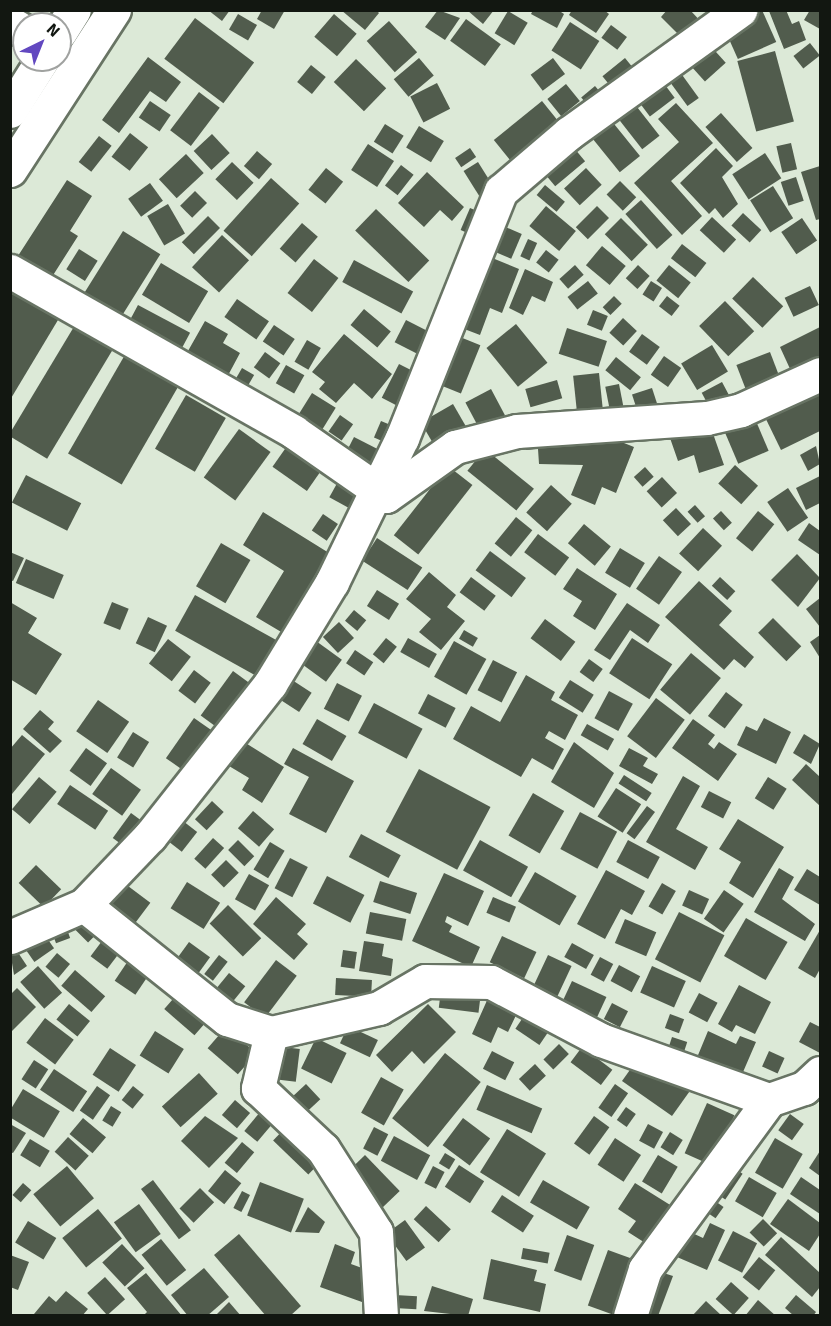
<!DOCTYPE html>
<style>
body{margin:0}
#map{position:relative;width:831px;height:1326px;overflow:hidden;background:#dce9d7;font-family:Signika,sans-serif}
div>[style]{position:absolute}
.building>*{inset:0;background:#515c4d;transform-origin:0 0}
.roads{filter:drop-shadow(2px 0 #687464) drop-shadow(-2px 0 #687464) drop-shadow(0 2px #687464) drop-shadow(0 -2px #687464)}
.minor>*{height:33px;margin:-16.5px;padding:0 16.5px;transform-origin:16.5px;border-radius:16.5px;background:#fff}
.secondary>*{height:33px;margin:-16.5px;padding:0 16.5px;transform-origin:16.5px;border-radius:16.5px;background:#fff}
span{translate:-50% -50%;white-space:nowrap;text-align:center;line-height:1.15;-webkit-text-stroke:6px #fff;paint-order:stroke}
.frame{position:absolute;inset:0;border:12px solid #121711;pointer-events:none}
.north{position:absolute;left:12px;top:12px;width:60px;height:60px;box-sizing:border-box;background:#fff;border:2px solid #a0a2a0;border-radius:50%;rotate:43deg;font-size:16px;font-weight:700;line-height:24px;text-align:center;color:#121711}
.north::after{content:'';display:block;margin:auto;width:21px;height:27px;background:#6248c0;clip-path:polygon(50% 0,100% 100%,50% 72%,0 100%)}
</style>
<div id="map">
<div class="building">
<div style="clip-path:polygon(208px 10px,230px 10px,222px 21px)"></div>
<div style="clip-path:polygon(262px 10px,285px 10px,274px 29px,257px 19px)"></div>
<div style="clip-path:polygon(341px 10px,376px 10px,379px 13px,365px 30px)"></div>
<div style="clip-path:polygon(438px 10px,460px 18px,445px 40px,425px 27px)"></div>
<div style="clip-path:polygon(467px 10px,494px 10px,483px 24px)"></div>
<div style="clip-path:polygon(533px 10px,558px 10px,564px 14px,557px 28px,531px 14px)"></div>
<div style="clip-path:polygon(572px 10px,604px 10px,609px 14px,596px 33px,569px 15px)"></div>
<div style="clip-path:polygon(667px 10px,690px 10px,704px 25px,686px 42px,661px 17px)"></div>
<div style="left:762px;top:10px;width:35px;height:42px;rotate:66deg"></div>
<div style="clip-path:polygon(786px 10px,792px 24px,799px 21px,806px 40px,784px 49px,769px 11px)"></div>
<div style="clip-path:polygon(810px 10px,820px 10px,820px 29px,804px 20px)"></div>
<div style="left:508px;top:11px;width:23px;height:26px;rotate:31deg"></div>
<div style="left:238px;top:14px;width:22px;height:18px;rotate:30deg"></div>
<div style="left:334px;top:14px;width:30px;height:30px;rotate:41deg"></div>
<div style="left:195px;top:18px;width:74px;height:51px;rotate:37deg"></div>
<div style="left:466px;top:19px;width:43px;height:27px;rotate:36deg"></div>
<div style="left:389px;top:21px;width:42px;height:30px;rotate:48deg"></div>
<div style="left:570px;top:22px;width:35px;height:34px;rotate:33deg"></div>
<div style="left:611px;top:25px;width:20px;height:16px;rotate:37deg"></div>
<div style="left:707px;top:42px;width:28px;height:28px;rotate:48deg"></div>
<div style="left:810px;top:43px;width:16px;height:21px;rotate:52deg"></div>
<div style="left:775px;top:51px;width:73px;height:39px;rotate:75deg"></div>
<div style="clip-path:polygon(148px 57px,181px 82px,166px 102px,150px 91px,119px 133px,102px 120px)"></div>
<div style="left:419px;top:58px;width:23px;height:33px;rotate:50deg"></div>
<div style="left:553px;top:58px;width:20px;height:28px;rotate:53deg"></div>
<div style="left:625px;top:58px;width:21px;height:29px;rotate:51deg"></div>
<div style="left:356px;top:59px;width:42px;height:32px;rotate:44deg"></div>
<div style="left:311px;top:65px;width:19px;height:22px;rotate:39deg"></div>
<div style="left:680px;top:72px;width:32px;height:14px;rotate:54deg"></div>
<div style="left:659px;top:77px;width:26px;height:31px;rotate:53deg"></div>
<div style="left:437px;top:83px;width:29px;height:30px;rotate:63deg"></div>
<div style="left:566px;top:84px;width:22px;height:24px;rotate:51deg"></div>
<div style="left:595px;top:86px;width:17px;height:18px;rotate:50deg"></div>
<div style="left:199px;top:92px;width:26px;height:48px;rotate:37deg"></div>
<div style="left:630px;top:98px;width:48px;height:22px;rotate:52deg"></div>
<div style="left:150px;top:101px;width:25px;height:20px;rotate:34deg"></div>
<div style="left:542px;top:101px;width:33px;height:62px;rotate:51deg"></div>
<div style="clip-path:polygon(676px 103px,713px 143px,671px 181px,702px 216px,682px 235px,634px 183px,679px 142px,658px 119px)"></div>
<div style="left:721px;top:113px;width:47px;height:21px;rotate:48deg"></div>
<div style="left:606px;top:114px;width:54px;height:26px;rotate:51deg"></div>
<div style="left:385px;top:124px;width:22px;height:21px;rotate:32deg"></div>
<div style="left:419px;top:126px;width:29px;height:25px;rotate:31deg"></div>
<div style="left:130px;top:133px;width:23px;height:30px;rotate:38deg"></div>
<div style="left:212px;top:134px;width:26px;height:25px;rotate:47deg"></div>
<div style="left:99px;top:136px;width:16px;height:33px;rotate:38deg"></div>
<div style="left:569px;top:142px;width:25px;height:39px;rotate:50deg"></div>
<div style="left:791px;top:143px;width:27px;height:15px;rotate:77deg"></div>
<div style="left:368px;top:144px;width:31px;height:31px;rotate:33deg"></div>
<div style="left:470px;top:148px;width:11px;height:18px;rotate:56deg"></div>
<div style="clip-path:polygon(716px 148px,733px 166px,722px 177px,738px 204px,723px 218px,715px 208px,709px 214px,680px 183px)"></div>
<div style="left:257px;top:151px;width:20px;height:20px;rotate:41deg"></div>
<div style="left:765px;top:153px;width:30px;height:39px;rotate:57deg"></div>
<div style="left:186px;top:154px;width:26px;height:37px;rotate:47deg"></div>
<div style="left:232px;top:162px;width:30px;height:24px;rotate:44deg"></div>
<div style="left:478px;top:162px;width:31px;height:17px;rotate:58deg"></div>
<div style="left:401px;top:165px;width:16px;height:26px;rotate:38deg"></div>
<div style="clip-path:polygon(820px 166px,820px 219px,816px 220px,801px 172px)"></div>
<div style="left:326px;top:168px;width:22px;height:28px;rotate:39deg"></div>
<div style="left:586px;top:168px;width:23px;height:30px;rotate:47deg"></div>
<div style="clip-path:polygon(427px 172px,464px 207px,452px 221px,440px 210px,424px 227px,398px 203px)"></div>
<div style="left:796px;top:177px;width:25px;height:16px;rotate:72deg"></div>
<div style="left:271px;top:178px;width:38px;height:71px;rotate:42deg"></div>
<div style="clip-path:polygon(67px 180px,92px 196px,70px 231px,78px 236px,50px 280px,16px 259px)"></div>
<div style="left:620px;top:181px;width:23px;height:19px;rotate:45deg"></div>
<div style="left:150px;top:183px;width:22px;height:27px;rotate:54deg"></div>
<div style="left:545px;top:185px;width:26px;height:13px;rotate:40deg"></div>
<div style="left:773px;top:186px;width:38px;height:27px;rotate:58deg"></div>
<div style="left:195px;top:191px;width:17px;height:21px;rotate:45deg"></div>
<div style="left:641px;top:200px;width:47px;height:21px;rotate:48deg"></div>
<div style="left:168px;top:204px;width:34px;height:24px;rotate:60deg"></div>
<div style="left:546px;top:206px;width:39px;height:26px;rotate:40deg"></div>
<div style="left:597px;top:206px;width:17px;height:30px;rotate:45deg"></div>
<div style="left:470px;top:208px;width:15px;height:24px;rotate:23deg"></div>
<div style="left:376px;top:209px;width:74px;height:30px;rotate:44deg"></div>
<div style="left:743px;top:213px;width:25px;height:17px;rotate:43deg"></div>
<div style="left:208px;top:216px;width:17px;height:37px;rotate:45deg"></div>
<div style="left:712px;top:217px;width:33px;height:18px;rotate:43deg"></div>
<div style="left:621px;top:218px;width:38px;height:23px;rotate:45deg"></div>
<div style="left:802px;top:218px;width:27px;height:25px;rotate:56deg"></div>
<div style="left:302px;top:223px;width:21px;height:34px;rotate:41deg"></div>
<div style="left:496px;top:223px;width:28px;height:27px;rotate:23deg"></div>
<div style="left:123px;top:231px;width:44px;height:81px;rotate:32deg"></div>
<div style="left:222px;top:235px;width:37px;height:44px;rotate:43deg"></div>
<div style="left:528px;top:239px;width:10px;height:19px;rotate:24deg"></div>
<div style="left:682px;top:244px;width:31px;height:18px;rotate:38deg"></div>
<div style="left:602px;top:246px;width:31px;height:25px;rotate:40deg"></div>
<div style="left:79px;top:249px;width:22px;height:24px;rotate:32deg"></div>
<div style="left:546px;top:250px;width:16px;height:16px;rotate:38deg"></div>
<div style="clip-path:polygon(480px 253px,519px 269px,502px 313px,490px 308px,480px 335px,459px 327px)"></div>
<div style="left:314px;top:259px;width:31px;height:43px;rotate:38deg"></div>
<div style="left:354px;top:260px;width:67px;height:25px;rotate:28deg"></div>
<div style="left:161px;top:263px;width:55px;height:37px;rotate:31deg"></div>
<div style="left:575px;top:265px;width:13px;height:21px;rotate:48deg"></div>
<div style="left:638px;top:265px;width:16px;height:18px;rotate:43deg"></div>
<div style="left:669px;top:265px;width:28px;height:20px;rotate:39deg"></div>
<div style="clip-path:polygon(525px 269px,553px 282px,545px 302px,532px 296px,523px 315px,509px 308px)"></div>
<div style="left:753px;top:277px;width:42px;height:30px;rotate:44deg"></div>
<div style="left:588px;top:281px;width:16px;height:26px;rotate:52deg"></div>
<div style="left:651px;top:281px;width:13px;height:16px;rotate:32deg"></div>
<div style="left:810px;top:286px;width:21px;height:28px;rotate:65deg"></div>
<div style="clip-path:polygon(16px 288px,61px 315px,10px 400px,10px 298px)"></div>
<div style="left:614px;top:296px;width:11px;height:16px;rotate:45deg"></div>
<div style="left:667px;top:296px;width:16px;height:13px;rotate:38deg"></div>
<div style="left:237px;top:299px;width:39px;height:22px;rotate:35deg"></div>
<div style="left:725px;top:301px;width:42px;height:36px;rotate:46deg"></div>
<div style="left:138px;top:305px;width:59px;height:27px;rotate:28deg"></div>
<div style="left:364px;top:309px;width:35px;height:21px;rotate:40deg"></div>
<div style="left:593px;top:310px;width:16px;height:16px;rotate:22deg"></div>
<div style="left:623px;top:318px;width:19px;height:20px;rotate:43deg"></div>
<div style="left:406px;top:320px;width:27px;height:25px;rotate:27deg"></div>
<div style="clip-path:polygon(205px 321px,228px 334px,223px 343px,240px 353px,225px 381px,184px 358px)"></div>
<div style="left:516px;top:324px;width:50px;height:38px;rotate:51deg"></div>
<div style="left:75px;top:325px;width:45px;height:129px;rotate:31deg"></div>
<div style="left:274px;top:325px;width:25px;height:20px;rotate:34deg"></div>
<div style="clip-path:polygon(820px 327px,820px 357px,791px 371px,780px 347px)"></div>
<div style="left:567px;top:328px;width:42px;height:27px;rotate:18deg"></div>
<div style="clip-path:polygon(344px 334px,392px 374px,372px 399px,354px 383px,336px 403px,319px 389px,325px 382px,312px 372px)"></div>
<div style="left:642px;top:334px;width:22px;height:22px;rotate:36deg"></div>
<div style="left:460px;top:337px;width:22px;height:52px;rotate:22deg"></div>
<div style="left:307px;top:340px;width:16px;height:25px;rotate:30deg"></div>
<div style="left:712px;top:345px;width:31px;height:36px;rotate:59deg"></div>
<div style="left:265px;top:352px;width:19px;height:19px;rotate:36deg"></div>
<div style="left:770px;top:352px;width:28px;height:36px;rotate:69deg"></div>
<div style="left:126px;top:353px;width:62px;height:116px;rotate:30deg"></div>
<div style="left:664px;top:356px;width:21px;height:23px;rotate:35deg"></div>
<div style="left:616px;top:357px;width:32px;height:17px;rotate:39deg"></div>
<div style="left:399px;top:364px;width:25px;height:38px;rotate:27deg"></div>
<div style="left:286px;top:365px;width:21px;height:21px;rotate:29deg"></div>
<div style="left:242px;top:368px;width:14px;height:17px;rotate:30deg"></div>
<div style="left:599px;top:373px;width:48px;height:26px;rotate:84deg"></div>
<div style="left:557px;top:380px;width:19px;height:33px;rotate:74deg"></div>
<div style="left:722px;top:382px;width:19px;height:23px;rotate:62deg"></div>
<div style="left:619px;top:384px;width:37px;height:14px;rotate:79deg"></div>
<div style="left:652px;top:388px;width:25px;height:21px;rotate:72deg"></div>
<div style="left:491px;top:389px;width:30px;height:29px;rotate:62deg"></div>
<div style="clip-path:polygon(820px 391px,820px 431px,781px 450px,760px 407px)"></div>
<div style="left:312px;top:393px;width:28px;height:31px;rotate:32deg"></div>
<div style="left:186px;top:395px;width:46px;height:62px;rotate:30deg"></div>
<div style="left:453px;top:404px;width:30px;height:37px;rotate:60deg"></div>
<div style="left:753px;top:414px;width:40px;height:33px;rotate:67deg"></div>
<div style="left:340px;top:415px;width:16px;height:20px;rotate:35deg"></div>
<div style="left:381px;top:421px;width:15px;height:18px;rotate:23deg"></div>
<div style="clip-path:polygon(710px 425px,724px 465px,699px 473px,694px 455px,678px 461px,670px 438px)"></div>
<div style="left:239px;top:429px;width:39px;height:60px;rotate:36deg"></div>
<div style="clip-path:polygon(604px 435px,634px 447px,616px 493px,602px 487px,595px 505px,571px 495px,583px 465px,539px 464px,538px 449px,526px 450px,526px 442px)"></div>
<div style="left:354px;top:437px;width:33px;height:25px;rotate:27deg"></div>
<div style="left:292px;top:439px;width:42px;height:34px;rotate:35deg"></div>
<div style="clip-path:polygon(816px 446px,820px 464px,808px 471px,800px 455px)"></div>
<div style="left:485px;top:449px;width:63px;height:28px;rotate:39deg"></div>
<div style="left:735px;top:465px;width:31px;height:25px;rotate:42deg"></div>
<div style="left:448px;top:466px;width:31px;height:88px;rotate:38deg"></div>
<div style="left:645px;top:467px;width:13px;height:15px;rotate:48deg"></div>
<div style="left:26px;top:475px;width:62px;height:31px;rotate:27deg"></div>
<div style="clip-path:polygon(820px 476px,820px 503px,806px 510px,796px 488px)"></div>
<div style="left:662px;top:477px;width:22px;height:21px;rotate:47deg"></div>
<div style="left:340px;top:478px;width:26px;height:22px;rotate:29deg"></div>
<div style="left:551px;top:485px;width:28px;height:37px;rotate:42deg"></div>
<div style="left:788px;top:488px;width:36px;height:25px;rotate:56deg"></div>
<div style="left:695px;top:505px;width:15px;height:10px;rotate:48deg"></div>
<div style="left:676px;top:508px;width:22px;height:18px;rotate:47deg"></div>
<div style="left:721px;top:511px;width:16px;height:11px;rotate:47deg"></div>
<div style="left:758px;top:511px;width:21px;height:35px;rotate:39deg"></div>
<div style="clip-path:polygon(263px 512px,329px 553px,322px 564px,330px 568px,288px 636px,256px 617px,284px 571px,243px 545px)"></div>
<div style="left:323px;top:514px;width:18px;height:20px;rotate:34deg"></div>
<div style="left:516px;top:517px;width:21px;height:34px;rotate:39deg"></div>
<div style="clip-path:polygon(809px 523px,820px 531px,820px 555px,798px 540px)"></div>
<div style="left:584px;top:524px;width:35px;height:25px;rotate:40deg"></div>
<div style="left:703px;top:528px;width:26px;height:35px;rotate:43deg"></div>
<div style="left:538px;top:534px;width:39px;height:23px;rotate:37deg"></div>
<div style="left:377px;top:538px;width:54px;height:27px;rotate:33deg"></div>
<div style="left:221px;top:543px;width:34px;height:50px;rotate:30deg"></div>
<div style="left:620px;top:548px;width:29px;height:29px;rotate:31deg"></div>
<div style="left:490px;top:551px;width:45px;height:24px;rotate:37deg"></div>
<div style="clip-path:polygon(10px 552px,24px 558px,13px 581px,10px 580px)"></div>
<div style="clip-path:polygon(797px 554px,820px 578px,798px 607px,771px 580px)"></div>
<div style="left:659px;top:556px;width:28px;height:40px;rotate:35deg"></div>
<div style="left:26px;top:559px;width:41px;height:26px;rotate:23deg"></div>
<div style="clip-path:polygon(577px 568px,617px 594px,595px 630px,573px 616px,582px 601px,563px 589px)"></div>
<div style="clip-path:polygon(429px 572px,456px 595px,447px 607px,465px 621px,441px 650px,419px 632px,431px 619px,406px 599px)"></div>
<div style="left:471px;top:577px;width:31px;height:19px;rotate:37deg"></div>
<div style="left:720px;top:577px;width:21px;height:12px;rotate:43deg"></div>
<div style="clip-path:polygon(699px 581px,732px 611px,719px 625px,754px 657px,745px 668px,734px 659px,724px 670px,665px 617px)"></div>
<div style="left:377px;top:590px;width:26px;height:19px;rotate:32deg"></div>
<div style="left:195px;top:595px;width:99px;height:41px;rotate:29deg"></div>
<div style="clip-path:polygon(820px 598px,820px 627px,806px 609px)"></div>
<div style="clip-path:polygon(10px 602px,37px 618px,28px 633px,62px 654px,36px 695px,10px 679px)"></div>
<div style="left:112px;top:602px;width:18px;height:23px;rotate:22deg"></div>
<div style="clip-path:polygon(627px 603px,660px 625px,648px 643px,630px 630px,610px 660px,594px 650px)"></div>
<div style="left:354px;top:610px;width:16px;height:14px;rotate:40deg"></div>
<div style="left:148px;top:617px;width:21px;height:29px;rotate:25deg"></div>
<div style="left:773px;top:618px;width:40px;height:21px;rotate:45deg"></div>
<div style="left:545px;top:619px;width:38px;height:24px;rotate:37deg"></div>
<div style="left:339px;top:622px;width:22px;height:22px;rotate:47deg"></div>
<div style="left:464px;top:630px;width:16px;height:10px;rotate:30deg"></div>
<div style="clip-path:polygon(820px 635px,820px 658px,810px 642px)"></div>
<div style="left:386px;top:638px;width:14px;height:21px;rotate:39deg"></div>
<div style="left:408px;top:638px;width:33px;height:16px;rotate:29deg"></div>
<div style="left:632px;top:638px;width:48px;height:42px;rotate:33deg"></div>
<div style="left:168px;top:639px;width:29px;height:31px;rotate:38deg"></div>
<div style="left:316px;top:641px;width:32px;height:27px;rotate:36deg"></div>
<div style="left:454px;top:641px;width:37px;height:41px;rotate:29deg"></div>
<div style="left:355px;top:650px;width:22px;height:16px;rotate:34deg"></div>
<div style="left:691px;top:653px;width:39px;height:48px;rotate:40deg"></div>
<div style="left:589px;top:659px;width:17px;height:16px;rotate:36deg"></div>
<div style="left:493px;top:660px;width:27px;height:34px;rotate:27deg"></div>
<div style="left:194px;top:670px;width:21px;height:26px;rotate:37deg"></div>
<div style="left:233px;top:671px;width:22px;height:55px;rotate:36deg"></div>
<div style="clip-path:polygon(526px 675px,555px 692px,551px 700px,578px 715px,565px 740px,549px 731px,545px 738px,564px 749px,553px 770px,532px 758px,521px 777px,453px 739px,471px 706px,500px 722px)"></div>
<div style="left:289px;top:678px;width:27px;height:23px;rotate:33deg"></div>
<div style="left:570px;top:680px;width:28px;height:21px;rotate:32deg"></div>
<div style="left:337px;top:683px;width:28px;height:29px;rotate:27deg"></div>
<div style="left:609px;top:691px;width:27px;height:31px;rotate:28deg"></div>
<div style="left:726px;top:692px;width:21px;height:30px;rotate:37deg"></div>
<div style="left:428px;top:694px;width:31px;height:22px;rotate:27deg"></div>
<div style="left:656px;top:698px;width:36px;height:48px;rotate:37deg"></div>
<div style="left:98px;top:700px;width:38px;height:38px;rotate:35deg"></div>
<div style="left:374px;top:703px;width:55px;height:34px;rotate:28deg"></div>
<div style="clip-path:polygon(40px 710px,54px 722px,48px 729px,62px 741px,50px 753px,23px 729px)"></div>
<div style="left:194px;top:718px;width:24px;height:49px;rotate:35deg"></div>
<div style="clip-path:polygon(764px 718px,791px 732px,776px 764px,737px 745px,746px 726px,757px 731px)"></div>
<div style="left:317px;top:719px;width:34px;height:29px;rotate:30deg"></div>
<div style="clip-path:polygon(693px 719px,715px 735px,708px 744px,714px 749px,719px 742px,737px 754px,718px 781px,672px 748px)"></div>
<div style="left:587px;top:724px;width:31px;height:13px;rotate:29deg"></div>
<div style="left:133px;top:732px;width:19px;height:30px;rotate:32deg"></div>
<div style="clip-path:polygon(804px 734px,820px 744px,811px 764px,793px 753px)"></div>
<div style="clip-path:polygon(22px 735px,45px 754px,12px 794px,10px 749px)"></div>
<div style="clip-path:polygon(244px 742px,284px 767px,262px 803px,242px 790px,249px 778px,229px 766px)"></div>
<div style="clip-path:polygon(574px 742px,614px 773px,594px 808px,551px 782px)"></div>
<div style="left:86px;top:748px;width:26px;height:28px;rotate:36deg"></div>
<div style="clip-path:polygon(293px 748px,354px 781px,326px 833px,289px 814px,309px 777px,284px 764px)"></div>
<div style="clip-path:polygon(629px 748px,648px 758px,643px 766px,658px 774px,652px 784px,619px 766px)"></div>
<div style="clip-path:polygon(806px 764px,820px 777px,820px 806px,792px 780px)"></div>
<div style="left:111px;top:768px;width:37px;height:32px;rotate:36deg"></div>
<div style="left:419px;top:769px;width:81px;height:71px;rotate:28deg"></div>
<div style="left:624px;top:775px;width:33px;height:10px;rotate:33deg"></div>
<div style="clip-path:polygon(683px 776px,700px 786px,676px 829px,708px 847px,695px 870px,646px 842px)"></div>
<div style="left:39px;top:777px;width:23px;height:42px;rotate:40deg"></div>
<div style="left:768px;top:777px;width:22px;height:25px;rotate:32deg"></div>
<div style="left:70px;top:785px;width:46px;height:23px;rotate:34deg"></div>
<div style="left:616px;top:788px;width:30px;height:34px;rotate:33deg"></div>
<div style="left:709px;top:791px;width:25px;height:18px;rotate:27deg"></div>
<div style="left:533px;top:793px;width:36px;height:49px;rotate:30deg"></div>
<div style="left:212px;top:801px;width:16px;height:25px;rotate:43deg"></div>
<div style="left:647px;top:806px;width:10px;height:34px;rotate:37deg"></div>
<div style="left:253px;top:811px;width:28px;height:23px;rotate:41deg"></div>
<div style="left:580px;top:812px;width:42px;height:42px;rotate:28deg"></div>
<div style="left:131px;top:813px;width:19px;height:31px;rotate:36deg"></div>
<div style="clip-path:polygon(738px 819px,784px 847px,753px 898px,729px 883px,741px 862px,719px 849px)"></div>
<div style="left:183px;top:821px;width:18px;height:25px;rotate:38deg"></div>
<div style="left:361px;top:834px;width:45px;height:26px;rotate:28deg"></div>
<div style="left:213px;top:838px;width:15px;height:28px;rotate:42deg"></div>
<div style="left:238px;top:840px;width:23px;height:14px;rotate:45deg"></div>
<div style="left:480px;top:840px;width:55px;height:35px;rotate:29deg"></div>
<div style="left:628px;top:840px;width:36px;height:25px;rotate:28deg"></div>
<div style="left:270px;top:842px;width:17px;height:32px;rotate:31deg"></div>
<div style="left:290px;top:858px;width:20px;height:34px;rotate:27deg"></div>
<div style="left:226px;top:860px;width:18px;height:21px;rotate:45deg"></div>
<div style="left:36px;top:865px;width:35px;height:25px;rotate:44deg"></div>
<div style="clip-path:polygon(779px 868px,794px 877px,782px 899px,815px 924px,805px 941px,754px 912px)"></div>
<div style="clip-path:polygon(807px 869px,820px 877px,820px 905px,794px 890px)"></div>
<div style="clip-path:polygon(606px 870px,645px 891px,632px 915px,621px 909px,605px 939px,577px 924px)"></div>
<div style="left:535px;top:872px;width:48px;height:34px;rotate:30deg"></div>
<div style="clip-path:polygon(444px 873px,484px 891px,468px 926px,447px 916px,445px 922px,452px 926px,449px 932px,480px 947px,471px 967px,412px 941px)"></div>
<div style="left:249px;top:874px;width:23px;height:29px;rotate:29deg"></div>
<div style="left:327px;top:876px;width:42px;height:31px;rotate:27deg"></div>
<div style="left:120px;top:880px;width:38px;height:28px;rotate:37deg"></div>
<div style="left:380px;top:881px;width:39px;height:22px;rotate:18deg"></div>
<div style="left:187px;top:882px;width:39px;height:31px;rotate:32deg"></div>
<div style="left:662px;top:883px;width:16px;height:27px;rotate:30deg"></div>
<div style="left:689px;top:890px;width:22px;height:17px;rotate:24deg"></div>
<div style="left:724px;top:890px;width:24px;height:35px;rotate:35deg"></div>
<div style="clip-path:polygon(276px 897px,306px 924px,297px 934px,308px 944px,294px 960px,253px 924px)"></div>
<div style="left:493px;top:897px;width:25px;height:17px;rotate:23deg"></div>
<div style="left:228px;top:905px;width:47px;height:26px;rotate:45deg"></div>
<div style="left:370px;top:912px;width:37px;height:22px;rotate:11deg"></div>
<div style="left:679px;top:912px;width:51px;height:53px;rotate:27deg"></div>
<div style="left:81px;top:917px;width:23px;height:13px;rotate:45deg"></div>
<div style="left:746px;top:918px;width:48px;height:44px;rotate:30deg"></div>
<div style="left:625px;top:919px;width:34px;height:26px;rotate:23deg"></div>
<div style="left:65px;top:924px;width:15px;height:15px;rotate:70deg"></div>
<div style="clip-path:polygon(820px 930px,820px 969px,815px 978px,798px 968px)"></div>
<div style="left:42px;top:931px;width:21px;height:24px;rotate:55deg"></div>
<div style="left:502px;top:936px;width:38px;height:29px;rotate:25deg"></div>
<div style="left:105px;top:937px;width:21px;height:24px;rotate:37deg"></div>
<div style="clip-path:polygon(364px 941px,384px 944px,382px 956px,393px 959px,391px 976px,359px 971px)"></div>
<div style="left:189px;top:942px;width:26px;height:30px;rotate:36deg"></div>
<div style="left:572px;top:943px;width:25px;height:16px;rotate:29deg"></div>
<div style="clip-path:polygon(15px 948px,27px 966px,14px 975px,10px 951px)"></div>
<div style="left:343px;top:950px;width:14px;height:17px;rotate:8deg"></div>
<div style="left:57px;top:953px;width:17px;height:18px;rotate:40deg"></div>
<div style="left:132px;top:955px;width:25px;height:31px;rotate:34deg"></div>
<div style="left:219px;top:955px;width:11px;height:24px;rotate:38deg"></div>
<div style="left:548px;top:955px;width:26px;height:34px;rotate:25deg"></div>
<div style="left:600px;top:957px;width:15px;height:20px;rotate:28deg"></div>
<div style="left:276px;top:960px;width:26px;height:53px;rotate:37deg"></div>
<div style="left:619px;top:965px;width:24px;height:18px;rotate:28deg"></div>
<div style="left:38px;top:966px;width:36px;height:24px;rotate:48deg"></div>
<div style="left:652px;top:966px;width:37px;height:29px;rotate:24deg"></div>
<div style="left:75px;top:970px;width:40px;height:21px;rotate:41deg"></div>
<div style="left:229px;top:973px;width:21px;height:23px;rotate:39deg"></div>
<div style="left:336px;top:978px;width:36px;height:17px;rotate:3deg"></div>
<div style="left:572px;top:981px;width:38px;height:28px;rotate:25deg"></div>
<div style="clip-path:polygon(739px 985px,771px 1002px,755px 1034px,736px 1025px,732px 1032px,718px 1024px)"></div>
<div style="clip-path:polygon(17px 988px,36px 1007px,12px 1031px,10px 995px)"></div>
<div style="left:441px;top:990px;width:40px;height:18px;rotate:7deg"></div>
<div style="left:180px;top:991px;width:40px;height:24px;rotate:41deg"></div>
<div style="left:699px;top:993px;width:21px;height:22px;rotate:28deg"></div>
<div style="clip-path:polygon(489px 996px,519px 1009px,508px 1032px,498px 1027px,491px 1043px,472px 1034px)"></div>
<div style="left:612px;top:1003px;width:18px;height:18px;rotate:27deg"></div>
<div style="left:69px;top:1004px;width:27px;height:20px;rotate:39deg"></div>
<div style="clip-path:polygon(428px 1004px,456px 1032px,424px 1064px,412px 1051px,392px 1072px,376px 1055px)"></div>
<div style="left:526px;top:1013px;width:29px;height:19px;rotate:34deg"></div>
<div style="left:670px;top:1014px;width:15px;height:15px;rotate:20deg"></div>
<div style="left:45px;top:1018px;width:36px;height:31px;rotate:37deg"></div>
<div style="clip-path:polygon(810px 1022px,820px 1027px,820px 1053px,799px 1042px)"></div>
<div style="left:348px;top:1026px;width:33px;height:19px;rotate:25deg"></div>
<div style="left:226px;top:1027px;width:40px;height:28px;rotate:41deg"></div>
<div style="left:155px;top:1031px;width:34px;height:29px;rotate:32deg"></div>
<div style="clip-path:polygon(708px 1031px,736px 1044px,740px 1036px,756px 1042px,740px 1079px,696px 1060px)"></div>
<div style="left:672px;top:1037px;width:16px;height:11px;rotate:18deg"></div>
<div style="left:316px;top:1038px;width:34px;height:34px;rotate:26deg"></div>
<div style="left:559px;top:1044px;width:14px;height:22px;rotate:45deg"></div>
<div style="left:275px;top:1046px;width:25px;height:33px;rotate:7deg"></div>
<div style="left:582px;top:1047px;width:38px;height:19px;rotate:37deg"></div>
<div style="left:110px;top:1048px;width:31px;height:32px;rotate:33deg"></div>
<div style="left:492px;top:1051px;width:25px;height:20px;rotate:27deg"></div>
<div style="left:769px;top:1051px;width:17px;height:17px;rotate:24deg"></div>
<div style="left:445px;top:1053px;width:46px;height:84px;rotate:39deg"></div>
<div style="left:34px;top:1060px;width:17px;height:23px;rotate:33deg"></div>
<div style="clip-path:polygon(637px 1060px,692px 1088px,672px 1116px,622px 1081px)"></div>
<div style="left:535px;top:1064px;width:16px;height:22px;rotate:47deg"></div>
<div style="left:54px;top:1069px;width:40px;height:25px;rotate:34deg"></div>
<div style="left:199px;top:1073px;width:28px;height:50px;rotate:48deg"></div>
<div style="left:381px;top:1077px;width:26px;height:41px;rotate:29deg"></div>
<div style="left:306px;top:1084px;width:21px;height:26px;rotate:47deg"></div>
<div style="left:615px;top:1084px;width:16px;height:29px;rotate:35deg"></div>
<div style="left:487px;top:1085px;width:60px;height:27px;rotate:23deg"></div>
<div style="left:97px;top:1086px;width:16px;height:30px;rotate:35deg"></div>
<div style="left:133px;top:1086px;width:14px;height:18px;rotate:39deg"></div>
<div style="left:23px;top:1089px;width:43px;height:31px;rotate:31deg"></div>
<div style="left:235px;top:1100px;width:20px;height:20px;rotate:41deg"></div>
<div style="left:707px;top:1103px;width:30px;height:55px;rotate:24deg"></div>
<div style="left:111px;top:1106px;width:12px;height:17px;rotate:31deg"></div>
<div style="left:626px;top:1107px;width:12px;height:16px;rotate:35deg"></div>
<div style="left:261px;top:1111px;width:17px;height:26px;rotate:40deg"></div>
<div style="left:790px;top:1114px;width:17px;height:20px;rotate:36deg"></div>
<div style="clip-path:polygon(205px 1116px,238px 1138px,209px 1168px,181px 1141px)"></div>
<div style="left:594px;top:1116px;width:19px;height:34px;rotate:36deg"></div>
<div style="left:83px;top:1118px;width:30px;height:21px;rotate:40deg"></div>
<div style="left:463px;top:1118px;width:34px;height:34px;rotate:37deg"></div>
<div style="clip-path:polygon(10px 1124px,26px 1133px,13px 1153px,10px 1152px)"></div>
<div style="left:648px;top:1124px;width:17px;height:19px;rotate:28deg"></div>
<div style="left:287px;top:1126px;width:49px;height:20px;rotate:44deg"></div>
<div style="left:374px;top:1127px;width:16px;height:24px;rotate:27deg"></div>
<div style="left:507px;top:1129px;width:46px;height:51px;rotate:32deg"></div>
<div style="left:670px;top:1132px;width:15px;height:18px;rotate:32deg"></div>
<div style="left:394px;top:1136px;width:41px;height:28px;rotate:28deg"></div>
<div style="left:68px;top:1137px;width:28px;height:20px;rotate:42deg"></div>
<div style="left:615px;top:1138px;width:31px;height:32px;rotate:33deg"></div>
<div style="left:775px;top:1138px;width:32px;height:40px;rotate:30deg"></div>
<div style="left:30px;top:1139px;width:23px;height:19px;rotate:31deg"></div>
<div style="left:242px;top:1142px;width:16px;height:27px;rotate:40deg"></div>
<div style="clip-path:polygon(820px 1151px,820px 1176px,809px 1168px)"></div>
<div style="left:445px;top:1153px;width:12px;height:12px;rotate:31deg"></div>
<div style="left:365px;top:1155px;width:50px;height:29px;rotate:46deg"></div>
<div style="left:658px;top:1155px;width:23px;height:31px;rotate:31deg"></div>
<div style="left:459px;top:1165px;width:30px;height:26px;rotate:33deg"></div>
<div style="left:67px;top:1166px;width:42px;height:44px;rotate:50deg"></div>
<div style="left:433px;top:1166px;width:13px;height:19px;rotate:27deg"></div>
<div style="left:731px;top:1166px;width:14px;height:31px;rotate:34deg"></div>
<div style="left:225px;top:1170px;width:21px;height:27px;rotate:39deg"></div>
<div style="left:749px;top:1177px;width:32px;height:28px;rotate:30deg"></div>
<div style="clip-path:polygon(801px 1177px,820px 1190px,820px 1214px,790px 1194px)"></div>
<div style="left:153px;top:1180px;width:63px;height:15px;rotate:53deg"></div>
<div style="left:543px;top:1180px;width:54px;height:26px;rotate:30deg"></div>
<div style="left:260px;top:1182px;width:47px;height:36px;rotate:21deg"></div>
<div style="left:23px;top:1183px;width:11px;height:16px;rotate:41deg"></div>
<div style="clip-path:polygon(635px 1183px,675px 1208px,650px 1246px,628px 1232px,636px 1221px,618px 1209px)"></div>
<div style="left:200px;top:1188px;width:20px;height:29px;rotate:45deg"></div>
<div style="left:242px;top:1191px;width:9px;height:19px;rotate:27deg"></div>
<div style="left:502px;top:1195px;width:38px;height:20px;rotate:33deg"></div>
<div style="left:708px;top:1196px;width:19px;height:14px;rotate:35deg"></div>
<div style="clip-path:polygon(788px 1199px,820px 1223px,820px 1234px,809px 1251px,770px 1224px)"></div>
<div style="left:139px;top:1204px;width:37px;height:31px;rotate:54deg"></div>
<div style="left:426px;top:1206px;width:34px;height:18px;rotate:43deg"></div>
<div style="clip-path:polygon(308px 1207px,325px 1222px,319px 1233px,295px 1232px)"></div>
<div style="left:98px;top:1209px;width:38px;height:46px;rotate:51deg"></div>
<div style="left:763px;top:1219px;width:20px;height:19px;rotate:45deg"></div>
<div style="left:405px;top:1220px;width:34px;height:23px;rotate:54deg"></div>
<div style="left:28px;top:1221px;width:33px;height:25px;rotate:31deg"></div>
<div style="clip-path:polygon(710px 1223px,725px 1230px,707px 1270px,677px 1257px,688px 1231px,703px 1238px)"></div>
<div style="left:733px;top:1231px;width:27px;height:33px;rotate:27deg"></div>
<div style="clip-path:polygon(239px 1234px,301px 1306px,290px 1316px,266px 1316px,214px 1255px)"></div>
<div style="left:567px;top:1235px;width:29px;height:38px;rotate:20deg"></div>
<div style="clip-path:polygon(781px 1237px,820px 1273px,820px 1287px,812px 1297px,765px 1255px)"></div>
<div style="left:161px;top:1239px;width:40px;height:25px;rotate:51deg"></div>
<div style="left:122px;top:1244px;width:33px;height:27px;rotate:47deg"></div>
<div style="clip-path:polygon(335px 1244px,355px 1252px,351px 1264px,373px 1272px,362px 1302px,320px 1287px)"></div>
<div style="left:523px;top:1248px;width:27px;height:11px;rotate:10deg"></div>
<div style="left:608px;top:1250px;width:33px;height:59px;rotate:20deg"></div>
<div style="clip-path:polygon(10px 1255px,29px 1262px,18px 1290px,10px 1287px)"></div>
<div style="left:759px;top:1257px;width:21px;height:26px;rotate:39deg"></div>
<div style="clip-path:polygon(491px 1259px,537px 1270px,534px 1281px,546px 1284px,540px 1312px,483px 1299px)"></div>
<div style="clip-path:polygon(204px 1268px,229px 1297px,207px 1316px,188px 1316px,171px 1295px)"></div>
<div style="clip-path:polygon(654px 1270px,673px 1276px,658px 1316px,637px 1316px)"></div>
<div style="clip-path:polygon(146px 1273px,182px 1316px,143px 1316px,147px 1312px,127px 1288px)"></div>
<div style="left:105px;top:1277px;width:30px;height:24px;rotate:48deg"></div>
<div style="left:731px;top:1282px;width:24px;height:23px;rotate:42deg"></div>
<div style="clip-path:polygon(432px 1286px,473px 1299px,468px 1316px,424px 1311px)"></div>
<div style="clip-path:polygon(66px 1291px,88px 1309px,82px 1316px,34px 1314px,49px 1296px,56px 1302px)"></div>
<div style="left:395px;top:1295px;width:22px;height:13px;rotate:3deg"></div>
<div style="clip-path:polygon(796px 1295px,816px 1312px,813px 1316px,794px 1316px,785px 1308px)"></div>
<div style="clip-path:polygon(758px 1300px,776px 1316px,745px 1316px)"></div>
<div style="clip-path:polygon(706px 1301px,722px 1316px,692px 1316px)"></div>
<div style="clip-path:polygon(229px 1302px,241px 1316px,215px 1316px)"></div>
</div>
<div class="roads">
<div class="minor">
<div style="left:10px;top:23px;width:16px;rotate:30deg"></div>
<div style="left:10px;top:271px;width:326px;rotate:29.5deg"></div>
<div style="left:294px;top:432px;width:112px;rotate:34.8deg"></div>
<div style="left:386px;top:496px;width:85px;rotate:-35.4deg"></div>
<div style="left:455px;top:447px;width:64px;rotate:-14.5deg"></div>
<div style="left:517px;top:431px;width:190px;rotate:-3.9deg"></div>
<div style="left:707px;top:418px;width:35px;rotate:-13deg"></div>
<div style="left:741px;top:410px;width:87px;rotate:-24.5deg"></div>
<div style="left:84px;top:905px;width:183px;rotate:38.6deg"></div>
<div style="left:227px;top:1019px;width:46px;rotate:17.7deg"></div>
<div style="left:271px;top:1033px;width:111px;rotate:-13deg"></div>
<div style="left:379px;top:1008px;width:53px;rotate:-30.4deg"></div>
<div style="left:425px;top:981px;width:66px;rotate:0.9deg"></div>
<div style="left:491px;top:982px;width:124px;rotate:27.8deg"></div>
<div style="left:601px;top:1040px;width:178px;rotate:19.7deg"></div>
<div style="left:10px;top:937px;width:81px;rotate:-23.4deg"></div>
<div style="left:84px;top:905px;width:95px;rotate:-46.3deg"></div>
<div style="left:150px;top:836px;width:194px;rotate:-51.7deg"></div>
<div style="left:270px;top:684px;width:119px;rotate:-58.7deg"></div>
<div style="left:332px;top:582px;width:160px;rotate:-64.1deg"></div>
<div style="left:402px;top:438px;width:266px;rotate:-68.2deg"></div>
<div style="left:501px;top:191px;width:89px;rotate:-40.5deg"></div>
<div style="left:569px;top:133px;width:211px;rotate:-35.7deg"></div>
<div style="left:271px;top:1033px;width:57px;rotate:103.3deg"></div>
<div style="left:258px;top:1088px;width:89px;rotate:43.2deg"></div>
<div style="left:323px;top:1149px;width:98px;rotate:57.4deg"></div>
<div style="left:376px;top:1232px;width:84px;rotate:86.6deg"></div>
<div style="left:630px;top:1316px;width:49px;rotate:-72.3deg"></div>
<div style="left:645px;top:1269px;width:210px;rotate:-53.7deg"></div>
<div style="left:769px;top:1100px;width:37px;rotate:-19deg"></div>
<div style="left:804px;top:1088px;width:22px;rotate:-43deg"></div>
</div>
<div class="secondary">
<div style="left:60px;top:32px;width:26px;rotate:-58deg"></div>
<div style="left:10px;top:111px;width:60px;rotate:-57.9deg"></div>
<div style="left:10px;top:170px;width:191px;rotate:-57deg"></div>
</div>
</div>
<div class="frame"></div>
<div class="north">N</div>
</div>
